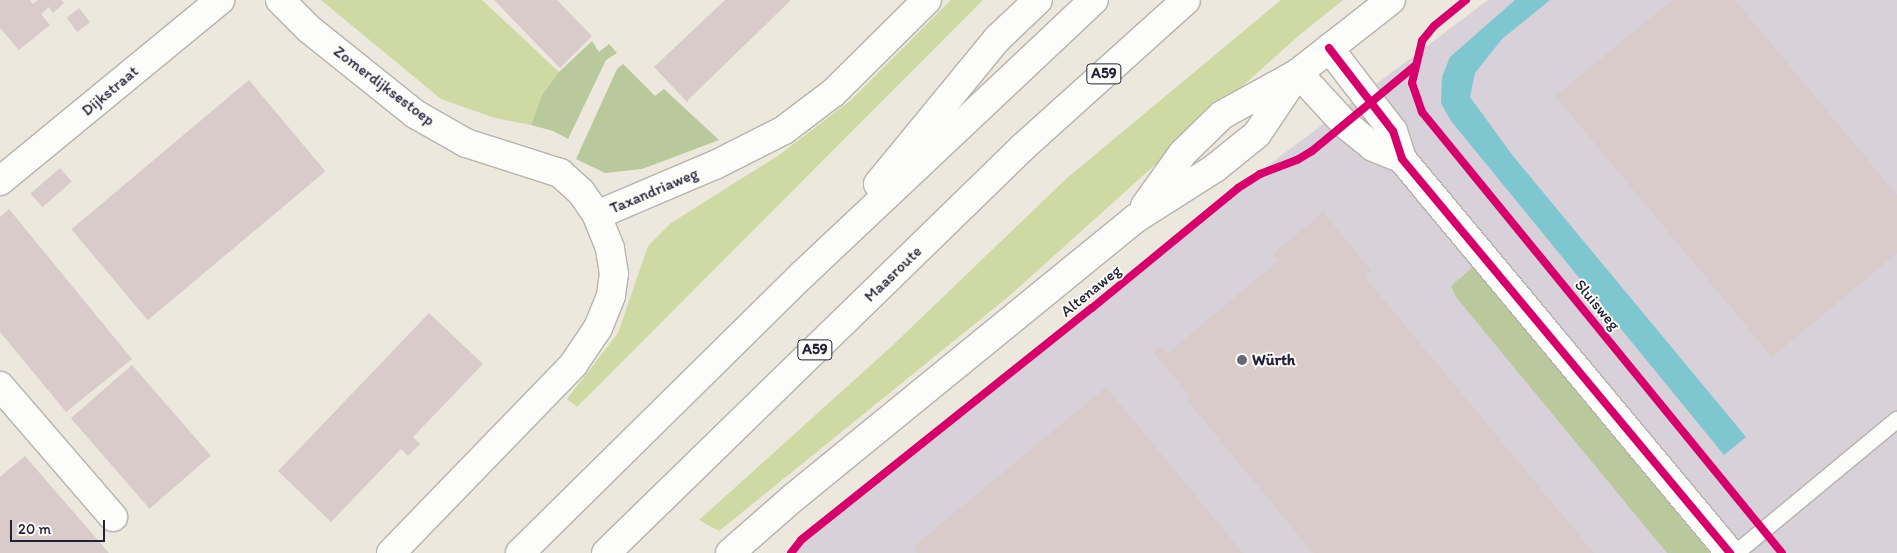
<!DOCTYPE html>
<meta charset="utf-8">
<style>
body{margin:0}
#map{position:relative;width:1897px;height:553px;overflow:hidden;background:#ede8dd;font-family:Itim,sans-serif}
div>[style]{position:absolute}
.industrial>*{inset:0;background:#d9d1da}
.green>*{inset:0;background:#ced9a3}
.forest>*{inset:0;background:#b9c99b}
.water>*{inset:0;background:#7ec6d0}
.building>*{inset:0;background:#d9cbca;transform-origin:0 0}
.roads{filter:drop-shadow(1px 0 #b6b3ae) drop-shadow(-1px 0 #b6b3ae) drop-shadow(0 1px #b6b3ae) drop-shadow(0 -1px #b6b3ae)}
.lane>*{height:16px;margin:-8px;padding:0 8px;transform-origin:8px;border-radius:8px;background:#fcfcfa}
.street>*{height:28px;margin:-14px;padding:0 14px;transform-origin:14px;border-radius:14px;background:#fcfcfa}
.secondary>*{height:28px;margin:-14px;padding:0 14px;transform-origin:14px;border-radius:14px;background:#fcfcfa}
.highway>*{height:28px;margin:-14px;padding:0 14px;transform-origin:14px;border-radius:14px;background:#fcfcfa}
.cycleway>*{height:8px;margin:-4px;padding:0 4px;transform-origin:4px;border-radius:4px;background:#d6006c}
.dots>*{width:14px;height:14px;translate:-50% -50%;box-sizing:border-box;border:2px solid #fdfcf7;border-radius:50%}
span{translate:-50% -50%;white-space:nowrap;text-align:center;line-height:1.15;-webkit-text-stroke:4px #fdfcf7;paint-order:stroke}
.shield-label span{padding:1px 4px;background:#fdfcf7;border:1px solid;border-radius:4px;-webkit-text-stroke-width:0}
.shield-label{font-size:15px;color:#22223b;font-weight:700}
.street-label{font-size:16px;color:#22223b}
.poi-label{font-size:16px;color:#22223b;font-weight:700}
.left{translate:0 -50%;text-align:left}
.scale{position:absolute;left:10px;top:520px;width:95px;height:22px;box-sizing:border-box;border:2px solid #22223b;border-top:0;padding-left:6px;font-size:15px;line-height:18px;white-space:nowrap;color:#22223b;-webkit-text-stroke:4px #fdfcf7;paint-order:stroke}
</style>
<div id="map">
<div class="industrial">
<div style="clip-path:polygon(1488px 0,1897px 0,1897px 553px,791px 553px,1238px 188px)"></div>
</div>
<div class="green">
<div style="clip-path:polygon(321px 0,482px 0,559px 72px,542px 95px,531px 125px,495px 118px,441px 99px)"></div>
<div style="clip-path:polygon(951px 0,983px 0,577px 407px,567px 399px,618px 333px,648px 246px,671px 223px,779px 155px,851px 100px)"></div>
<div style="clip-path:polygon(1281px 0,1343px 0,1296px 38px,1008px 297px,719px 531px,699px 520px,892px 346px,1067px 178px)"></div>
</div>
<div class="forest">
<div style="clip-path:polygon(592px 41px,599px 52px,609px 44px,617px 53px,606px 60px,568px 139px,553px 131px,531px 125px,542px 95px,559px 72px)"></div>
<div style="clip-path:polygon(623px 64px,655px 96px,664px 89px,719px 140px,642px 169px,605px 173px,576px 159px,617px 69px)"></div>
<div style="clip-path:polygon(1473px 267px,1710px 553px,1667px 553px,1456px 297px,1451px 286px)"></div>
</div>
<div class="water">
<div style="clip-path:polygon(1515px 0,1550px 0,1502px 39px,1475px 73px,1470px 97px,1513px 156px,1746px 437px,1724px 455px,1451px 121px,1441px 103px,1442px 77px,1450px 57px)"></div>
</div>
<div class="building">
<div style="clip-path:polygon(0 0,30px 0,33px 4px,38px 0,61px 0,64px 3px,53px 13px,49px 7px,41px 14px,50px 25px,19px 50px,0 28px)"></div>
<div style="clip-path:polygon(494px 0,557px 0,592px 36px,560px 68px)"></div>
<div style="clip-path:polygon(725px 0,791px 0,688px 100px,688px 103px,654px 67px)"></div>
<div style="clip-path:polygon(1672px 0,1735px 0,1897px 195px,1897px 253px,1772px 357px,1555px 96px)"></div>
<div style="left:79px;top:8px;width:18px;height:16px;rotate:52deg"></div>
<div style="left:249px;top:80px;width:119px;height:232px;rotate:50deg"></div>
<div style="left:60px;top:168px;width:18px;height:39px;rotate:49deg"></div>
<div style="clip-path:polygon(9px 209px,132px 359px,66px 412px,0 332px,0 217px)"></div>
<div style="clip-path:polygon(1323px 212px,1372px 271px,1365px 277px,1594px 553px,1313px 553px,1186px 399px,1190px 396px,1154px 353px,1162px 346px,1168px 353px,1279px 260px,1273px 254px)"></div>
<div style="clip-path:polygon(429px 313px,483px 364px,413px 437px,420px 444px,408px 456px,401px 449px,331px 522px,278px 471px)"></div>
<div style="left:132px;top:365px;width:120px;height:81px;rotate:49deg"></div>
<div style="clip-path:polygon(1106px 387px,1243px 553px,918px 553px,913px 547px)"></div>
<div style="clip-path:polygon(25px 456px,109px 553px,0 553px,0 477px)"></div>
</div>
<div class="roads">
<div class="lane">
<div style="left:1736px;top:553px;width:209px;rotate:-39.6deg"></div>
</div>
<div class="street">
<div style="left:280px;top:0;width:41px;rotate:45deg"></div>
<div style="left:309px;top:29px;width:136px;rotate:38.7deg"></div>
<div style="left:415px;top:114px;width:59px;rotate:29.6deg"></div>
<div style="left:466px;top:143px;width:99px;rotate:17.7deg"></div>
<div style="left:560px;top:173px;width:28px;rotate:42deg"></div>
<div style="left:581px;top:192px;width:28px;rotate:55deg"></div>
<div style="left:0;top:181px;width:285px;rotate:-39.4deg"></div>
<div style="left:0;top:386px;width:173px;rotate:49.2deg"></div>
</div>
<div class="secondary">
<div style="left:1329px;top:48px;width:105px;rotate:52.4deg"></div>
<div style="left:1393px;top:131px;width:29px;rotate:72deg"></div>
<div style="left:1402px;top:159px;width:513px;rotate:50.22deg"></div>
<div style="left:1298px;top:73px;width:69px;rotate:47.3deg"></div>
<div style="left:1345px;top:124px;width:36px;rotate:39deg"></div>
<div style="left:1373px;top:147px;width:31px;rotate:22deg"></div>
<div style="left:1145px;top:206px;width:65px;rotate:-54.4deg"></div>
<div style="left:1183px;top:153px;width:54px;rotate:-44.3deg"></div>
<div style="left:1222px;top:115px;width:87px;rotate:-28.9deg"></div>
<div style="left:1298px;top:73px;width:118px;rotate:-38.1deg"></div>
<div style="left:391px;top:553px;width:262px;rotate:-45.9deg"></div>
<div style="left:573px;top:365px;width:45px;rotate:-56deg"></div>
<div style="left:598px;top:328px;width:35px;rotate:-68deg"></div>
<div style="left:611px;top:295px;width:21px;rotate:-82deg"></div>
<div style="left:614px;top:274px;width:26px;rotate:-99deg"></div>
<div style="left:610px;top:248px;width:35px;rotate:-112deg"></div>
<div style="left:597px;top:215px;width:128px;rotate:-23deg"></div>
<div style="left:715px;top:165px;width:77px;rotate:-26.9deg"></div>
<div style="left:784px;top:130px;width:61px;rotate:-37.1deg"></div>
<div style="left:833px;top:93px;width:132px;rotate:-44.7deg"></div>
<div style="left:730px;top:553px;width:85px;rotate:-41.2deg"></div>
<div style="left:794px;top:497px;width:440px;rotate:-39.2deg"></div>
<div style="left:1135px;top:219px;width:95px;rotate:-32.5deg"></div>
<div style="left:1215px;top:168px;width:54px;rotate:-39deg"></div>
<div style="left:1257px;top:134px;width:73px;rotate:-56.1deg"></div>
</div>
<div class="highway">
<div style="left:878px;top:184px;width:189px;rotate:-50.6deg"></div>
<div style="left:998px;top:38px;width:55px;rotate:-43.5deg"></div>
<div style="left:520px;top:553px;width:396px;rotate:-44.6deg"></div>
<div style="left:802px;top:275px;width:401px;rotate:-43.3deg"></div>
<div style="left:606px;top:553px;width:582px;rotate:-44.23deg"></div>
<div style="left:1023px;top:147px;width:219px;rotate:-42deg"></div>
</div>
</div>
<div class="cycleway">
<div style="left:1466px;top:0;width:41px;rotate:140.9deg"></div>
<div style="left:1434px;top:26px;width:19px;rotate:129deg"></div>
<div style="left:1422px;top:41px;width:43px;rotate:103.4deg"></div>
<div style="left:1412px;top:83px;width:31px;rotate:71deg"></div>
<div style="left:1422px;top:112px;width:569px;rotate:50.77deg"></div>
<div style="left:1329px;top:48px;width:105px;rotate:52.4deg"></div>
<div style="left:1393px;top:131px;width:29px;rotate:72deg"></div>
<div style="left:1402px;top:159px;width:513px;rotate:50.22deg"></div>
<div style="left:791px;top:553px;width:16px;rotate:-52deg"></div>
<div style="left:801px;top:540px;width:372px;rotate:-38.6deg"></div>
<div style="left:1092px;top:308px;width:189px;rotate:-39.4deg"></div>
<div style="left:1238px;top:188px;width:26px;rotate:-32deg"></div>
<div style="left:1260px;top:174px;width:40px;rotate:-21deg"></div>
<div style="left:1297px;top:160px;width:17px;rotate:-31deg"></div>
<div style="left:1312px;top:151px;width:135px;rotate:-39.6deg"></div>
</div>
<div class="dots">
<div style="left:1242px;top:360px;background:#696774"></div>
</div>
<div class="shield-label">
<span style="left:1104px;top:74px">A59</span>
<span style="left:815px;top:350px">A59</span>
</div>
<div class="street-label">
<span style="left:384px;top:86px;rotate:37deg">Zomerdijksestoep</span>
<span style="left:110px;top:91px;rotate:-40deg">Dijkstraat</span>
<span style="left:654px;top:191px;rotate:-23deg">Taxandriaweg</span>
<span style="left:893px;top:274px;rotate:-44deg">Maasroute</span>
<span style="left:1091px;top:291px;rotate:-39deg">Altenaweg</span>
<span style="left:1597px;top:305px;rotate:50deg">Sluisweg</span>
</div>
<div class="poi-label">
<span class="left" style="left:1252px;top:360px">Würth</span>
</div>
<div class="scale">20 m</div>
</div>
